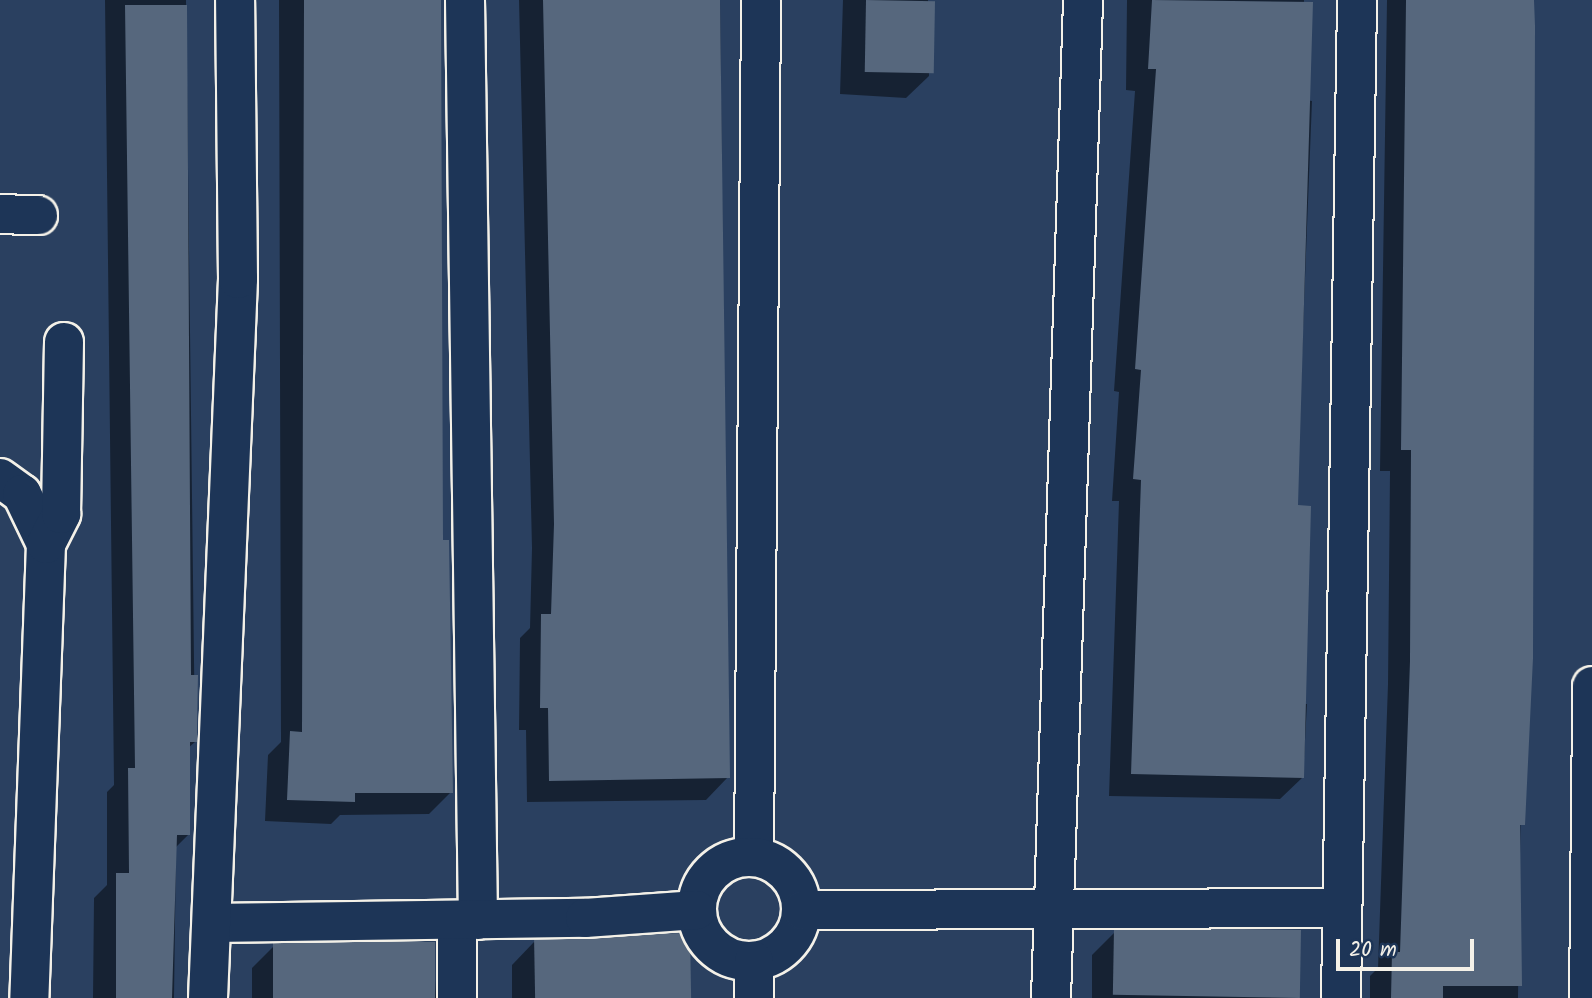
<!DOCTYPE html>
<style>
body{margin:0}
#map{position:relative;width:1592px;height:998px;overflow:hidden;background:#2a4060;font-family:Kalam,sans-serif}
div>[style]{position:absolute}
.shadow>*{inset:0;background:#0007}
.building>*{inset:0;background:#56677d;transform-origin:0 0}
.roads{filter:drop-shadow(2px 0 #f4f1e8) drop-shadow(-2px 0 #f4f1e8) drop-shadow(0 2px #f4f1e8) drop-shadow(0 -2px #f4f1e8)}
.street>*{height:38px;margin:-19px;padding:0 19px;transform-origin:19px;border-radius:19px;background:#1d3557}
.street>.ring{margin:-19px;padding:0;box-sizing:content-box;background:none;border:38px solid #1d3557;border-radius:50%}
span{translate:-50% -50%;white-space:nowrap;text-align:center;line-height:1.15;-webkit-text-stroke:7px #1d3557;paint-order:stroke}
.scale{position:absolute;left:1336px;top:939px;width:138px;height:32px;box-sizing:border-box;border:4px solid #f4f1e8;border-top:0;padding-left:9px;font-size:21px;line-height:24px;white-space:nowrap;color:#f4f1e8;-webkit-text-stroke:5px #1d3557;paint-order:stroke}
</style>
<div id="map">
<div class="shadow">
<div style="clip-path:polygon(105px 0,186px 0,195px 742px,188px 748px,189px 834px,176px 847px,174px 998px,93px 998px,94px 898px,107px 885px,107px 792px,114px 785px)"></div>
<div style="clip-path:polygon(279px 0,440px 0,441px 541px,451px 792px,429px 814px,340px 815px,331px 824px,265px 821px,268px 755px,281px 742px)"></div>
<div style="clip-path:polygon(519px 0,720px 0,728px 777px,706px 800px,527px 802px,526px 730px,519px 730px,520px 638px,530px 628px,532px 548px)"></div>
<div style="clip-path:polygon(843px 0,928px 0,929px 76px,906px 98px,840px 94px)"></div>
<div style="clip-path:polygon(1127px 0,1304px 0,1306px 100px,1312px 101px,1296px 506px,1300px 704px,1307px 704px,1303px 777px,1280px 799px,1109px 796px,1119px 501px,1112px 501px,1119px 392px,1114px 391px,1135px 91px,1126px 90px)"></div>
<div style="clip-path:polygon(1387px 0,1532px 0,1518px 998px,1370px 998px,1370px 976px,1378px 968px,1388px 684px,1390px 471px,1380px 471px)"></div>
<div style="clip-path:polygon(1115px 932px,1299px 998px,1092px 998px,1092px 955px)"></div>
<div style="clip-path:polygon(534px 942px,689px 998px,512px 998px,512px 965px)"></div>
<div style="clip-path:polygon(433px 944px,436px 998px,252px 998px,252px 968px,274px 946px)"></div>
</div>
<div class="building">
<div style="clip-path:polygon(304px 0,441px 0,443px 540px,449px 540px,453px 793px,355px 793px,355px 802px,287px 800px,290px 731px,302px 732px)"></div>
<div style="clip-path:polygon(543px 0,720px 0,730px 778px,549px 781px,548px 708px,540px 708px,541px 614px,551px 614px,554px 524px)"></div>
<div style="left:866px;top:0;width:69px;height:72px;rotate:1deg"></div>
<div style="clip-path:polygon(1152px 0,1313px 2px,1298px 505px,1311px 506px,1304px 778px,1131px 774px,1141px 480px,1133px 479px,1141px 370px,1135px 369px,1156px 69px,1148px 69px)"></div>
<div style="clip-path:polygon(1406px 0,1534px 0,1535px 26px,1533px 658px,1525px 825px,1520px 825px,1522px 986px,1443px 986px,1443px 998px,1391px 998px,1392px 952px,1400px 952px,1410px 661px,1411px 450px,1401px 450px)"></div>
<div style="clip-path:polygon(125px 5px,187px 5px,191px 675px,198px 675px,197px 726px,197px 742px,190px 742px,190px 835px,177px 835px,172px 998px,116px 998px,116px 873px,129px 873px,128px 768px,135px 768px)"></div>
<div style="left:1301px;top:930px;width:68px;height:187px;rotate:91deg"></div>
<div style="left:690px;top:933px;width:65px;height:156px;rotate:89deg"></div>
<div style="left:435px;top:942px;width:56px;height:162px;rotate:90deg"></div>
</div>
<div class="roads">
<div class="street">
<div style="left:465px;top:0;width:920px;rotate:89.19deg"></div>
<div style="left:0;top:214px;width:38px;rotate:2deg"></div>
<div style="left:0;top:478px;width:27px;rotate:36deg"></div>
<div style="left:22px;top:494px;width:55px;rotate:64.4deg"></div>
<div style="left:46px;top:544px;width:454px;rotate:92.1deg"></div>
<div style="left:46px;top:544px;width:34px;rotate:-63deg"></div>
<div style="left:61px;top:514px;width:172px;rotate:-89deg"></div>
<div style="left:754px;top:856px;width:856px;rotate:-89.53deg"></div>
<div class="ring" style="left:697px;top:857px;width:66px;height:66px"></div>
<div style="left:802px;top:910px;width:540px;rotate:-0.21deg"></div>
<div style="left:457px;top:920px;width:78px;rotate:90deg"></div>
<div style="left:212px;top:923px;width:373px;rotate:-0.8deg"></div>
<div style="left:585px;top:918px;width:112px;rotate:-4.1deg"></div>
<div style="left:754px;top:961px;width:37px;rotate:90deg"></div>
<div style="left:208px;top:998px;width:720px;rotate:-87.61deg"></div>
<div style="left:238px;top:279px;width:279px;rotate:-90.6deg"></div>
<div style="left:1051px;top:998px;width:999px;rotate:-88.16deg"></div>
<div style="left:1341px;top:998px;width:998px;rotate:-89.08deg"></div>
<div style="left:1589px;top:998px;width:312px;rotate:-89.4deg"></div>
</div>
</div>
<div class="scale">20 m</div>
</div>
